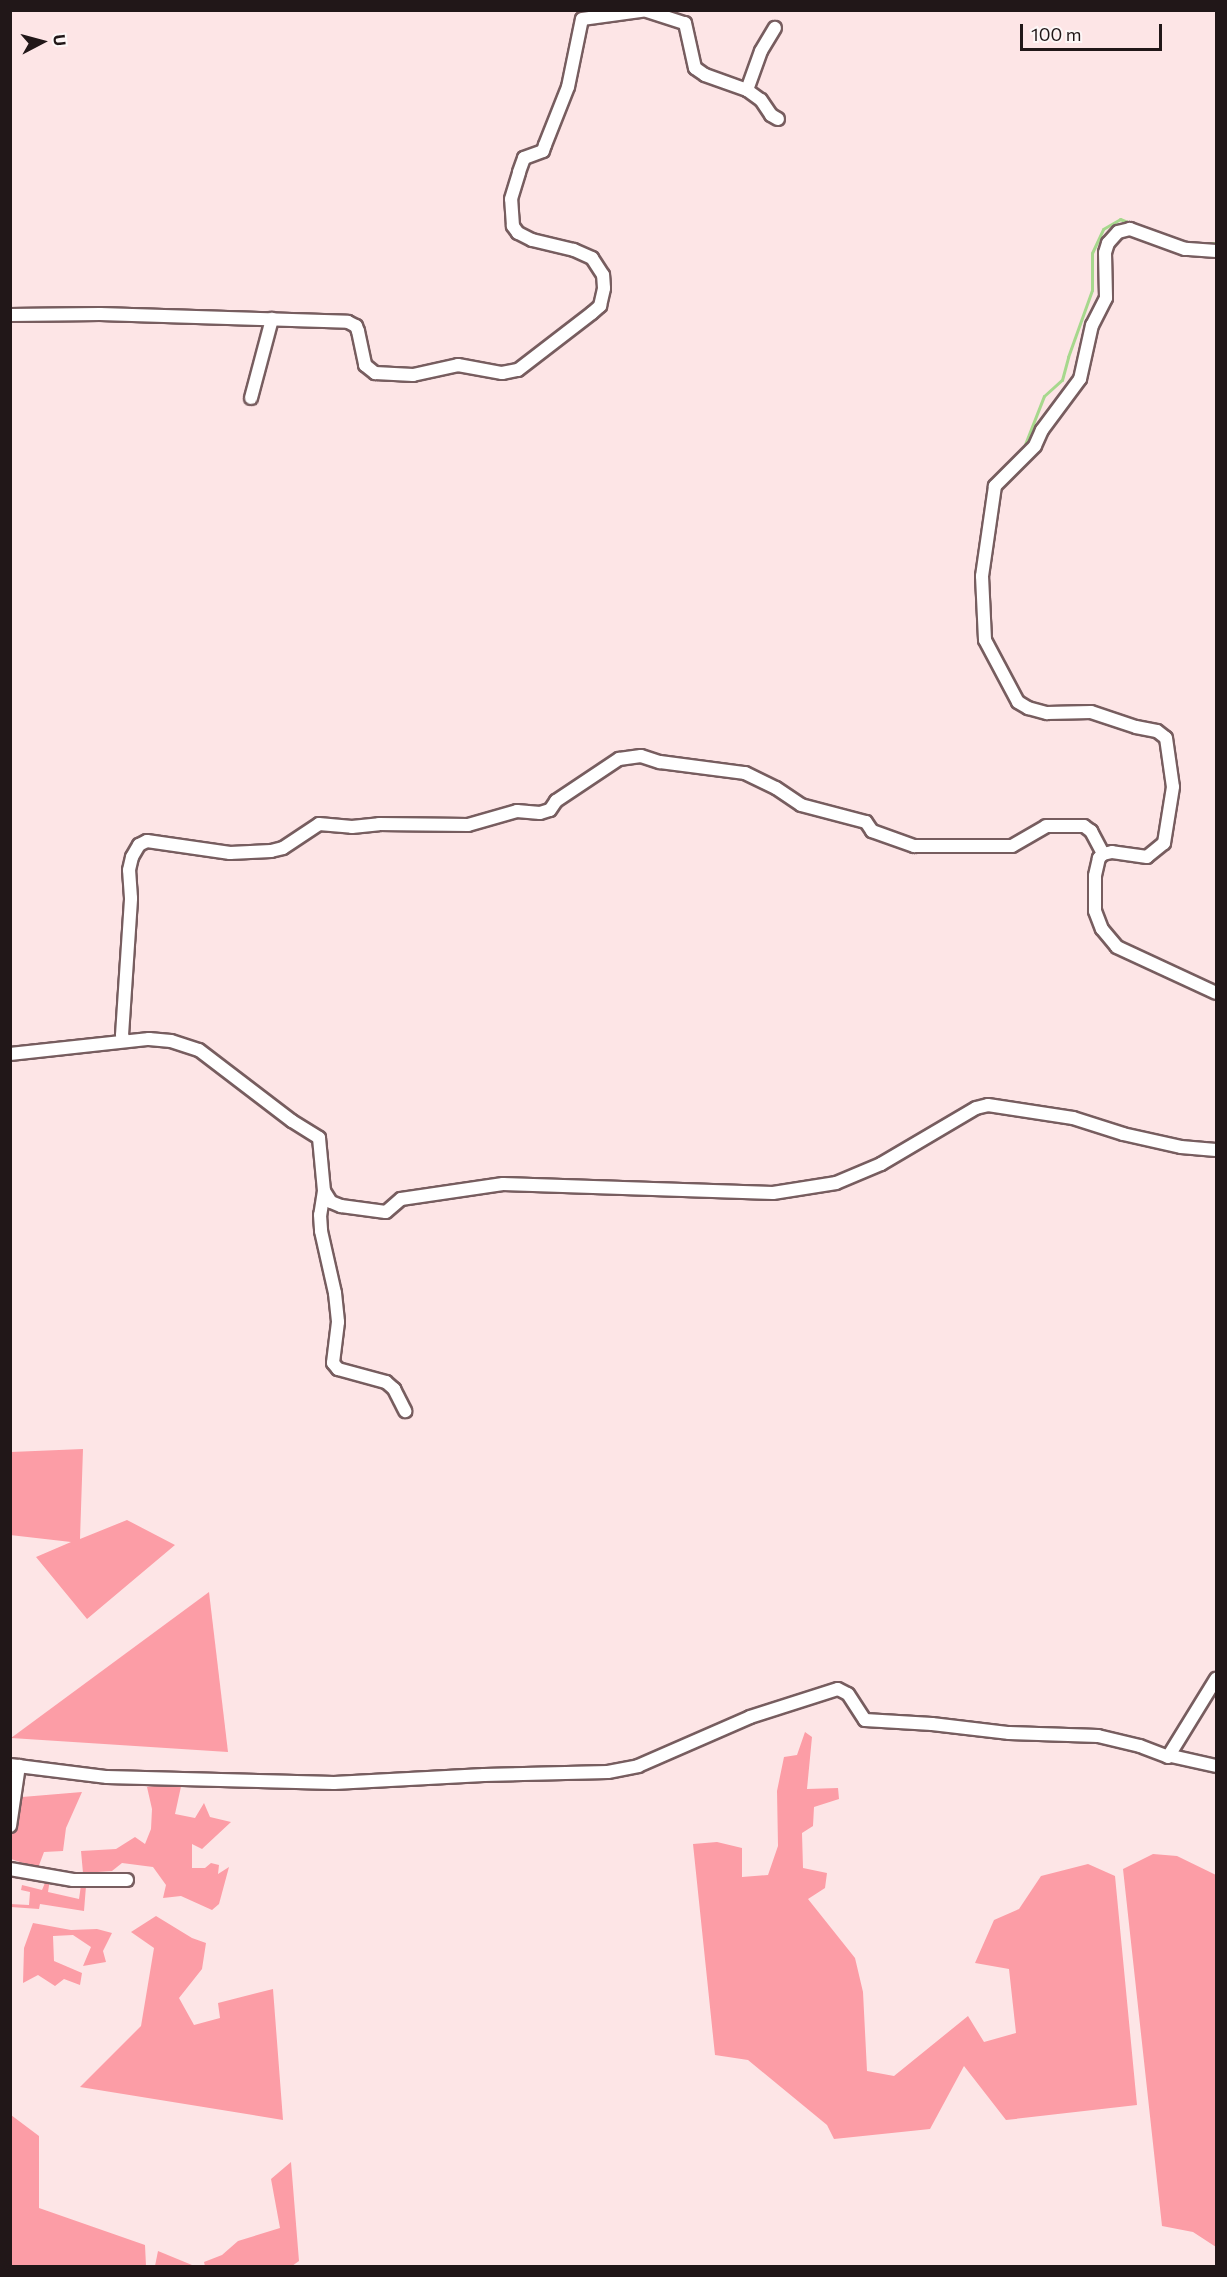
<!DOCTYPE html>
<style>
body{margin:0}
#map{position:relative;width:1227px;height:2277px;overflow:hidden;background:#fde5e6;font-family:Commissioner,sans-serif}
div>[style]{position:absolute}
.forest>*{inset:0;background:#fc9da6}
.stream>*{height:3px;margin:-1.5px;padding:0 1.5px;transform-origin:1.5px;border-radius:1.5px;background:#a7d88d}
.roads{filter:drop-shadow(2px 0 #775d5f) drop-shadow(-2px 0 #775d5f) drop-shadow(0 2px #775d5f) drop-shadow(0 -2px #775d5f)}
.minor>*{height:12px;margin:-6px;padding:0 6px;transform-origin:6px;border-radius:6px;background:#fff}
span{translate:-50% -50%;white-space:nowrap;text-align:center;line-height:1.15;-webkit-text-stroke:5px #fdf7f7;paint-order:stroke}
.frame{position:absolute;inset:0;border:12px solid #211718;pointer-events:none}
.north{position:absolute;left:12px;top:12px;width:60px;height:60px;-webkit-text-stroke:4px #fdf7f7;paint-order:stroke;rotate:84deg;font-size:16px;font-weight:700;line-height:24px;text-align:center;color:#211718}
.north::after{content:'';display:block;margin:auto;width:21px;height:27px;background:#211718;clip-path:polygon(50% 0,100% 100%,50% 72%,0 100%)}
.scale{position:absolute;left:1020px;top:24px;width:142px;height:27px;box-sizing:border-box;border:3px solid #211718;border-top:0;padding-left:8px;font-size:18px;line-height:21px;white-space:nowrap;color:#211718;-webkit-text-stroke:4px #fdf7f7;paint-order:stroke}
</style>
<div id="map">
<div class="forest">
<div style="clip-path:polygon(83px 1449px,80px 1539px,127px 1520px,175px 1545px,87px 1619px,36px 1557px,71px 1542px,10px 1535px,11px 1452px)"></div>
<div style="clip-path:polygon(209px 1592px,228px 1752px,11px 1738px)"></div>
<div style="clip-path:polygon(805px 1732px,812px 1737px,807px 1789px,838px 1788px,839px 1799px,814px 1807px,813px 1826px,802px 1833px,803px 1868px,827px 1873px,825px 1888px,808px 1899px,855px 1958px,863px 1992px,867px 2071px,894px 2076px,968px 2016px,984px 2042px,1016px 2033px,1009px 1969px,975px 1963px,994px 1920px,1019px 1909px,1041px 1876px,1088px 1864px,1115px 1876px,1137px 2105px,1006px 2120px,964px 2066px,930px 2129px,834px 2139px,827px 2125px,748px 2060px,715px 2055px,693px 1844px,717px 1842px,742px 1848px,742px 1877px,768px 1875px,778px 1846px,777px 1791px,784px 1757px,797px 1755px)"></div>
<div style="clip-path:polygon(182px 1782px,175px 1814px,195px 1818px,204px 1803px,210px 1817px,231px 1822px,202px 1849px,192px 1844px,192px 1868px,205px 1868px,211px 1863px,219px 1865px,218px 1874px,229px 1867px,219px 1904px,212px 1910px,181px 1896px,163px 1898px,166px 1885px,153px 1867px,122px 1863px,112px 1871px,83px 1873px,81px 1851px,116px 1849px,135px 1837px,145px 1844px,151px 1829px,152px 1809px,147px 1787px)"></div>
<div style="clip-path:polygon(82px 1792px,66px 1828px,63px 1851px,44px 1852px,38px 1868px,11px 1859px,11px 1802px,22px 1797px)"></div>
<div style="clip-path:polygon(1153px 1854px,1177px 1856px,1216px 1875px,1216px 2247px,1193px 2232px,1162px 2226px,1123px 1869px)"></div>
<div style="clip-path:polygon(47px 1878px,50px 1879px,48px 1892px,79px 1899px,81px 1885px,93px 1882px,93px 1886px,86px 1886px,84px 1911px,40px 1904px,39px 1909px,11px 1907px,10px 1904px,29px 1905px,30px 1892px,21px 1890px,22px 1885px,42px 1890px)"></div>
<div style="clip-path:polygon(156px 1916px,192px 1938px,206px 1943px,202px 1969px,179px 1998px,194px 2025px,220px 2018px,218px 2003px,273px 1989px,283px 2120px,80px 2087px,141px 2026px,154px 1948px,131px 1932px)"></div>
<div style="clip-path:polygon(33px 1923px,71px 1930px,97px 1929px,112px 1933px,103px 1951px,106px 1962px,83px 1966px,91px 1947px,73px 1935px,53px 1936px,54px 1961px,82px 1973px,80px 1985px,64px 1979px,55px 1986px,38px 1975px,23px 1983px,24px 1948px)"></div>
<div style="clip-path:polygon(11px 2115px,39px 2136px,39px 2208px,145px 2245px,146px 2266px,11px 2266px)"></div>
<div style="clip-path:polygon(291px 2162px,299px 2261px,292px 2266px,205px 2266px,204px 2262px,222px 2255px,238px 2241px,280px 2228px,271px 2179px)"></div>
<div style="clip-path:polygon(158px 2251px,192px 2265px,192px 2266px,155px 2266px)"></div>
</div>
<div class="stream">
<div style="left:1188px;top:243px;width:28px"></div>
<div style="left:1022px;top:452px;width:60px;rotate:-68.6deg"></div>
<div style="left:1044px;top:396px;width:24px;rotate:-42deg"></div>
<div style="left:1062px;top:380px;width:24px;rotate:-75deg"></div>
<div style="left:1068px;top:357px;width:71px;rotate:-70.3deg"></div>
<div style="left:1092px;top:290px;width:37px;rotate:-90deg"></div>
<div style="left:1092px;top:253px;width:26px;rotate:-65deg"></div>
<div style="left:1103px;top:229px;width:20px;rotate:-30deg"></div>
<div style="left:1120px;top:219px;width:16px;rotate:22deg"></div>
</div>
<div class="roads">
<div class="minor">
<div style="left:647px;top:11px;width:40px;rotate:18deg"></div>
<div style="left:685px;top:23px;width:46px;rotate:77.5deg"></div>
<div style="left:695px;top:68px;width:12px;rotate:35deg"></div>
<div style="left:705px;top:75px;width:45px;rotate:19.7deg"></div>
<div style="left:747px;top:90px;width:17px;rotate:36deg"></div>
<div style="left:761px;top:100px;width:18px;rotate:56deg"></div>
<div style="left:771px;top:115px;width:8px;rotate:30deg"></div>
<div style="left:747px;top:90px;width:41px;rotate:-70.3deg"></div>
<div style="left:761px;top:51px;width:27px;rotate:-59deg"></div>
<div style="left:1216px;top:251px;width:31px;rotate:-176deg"></div>
<div style="left:1185px;top:249px;width:59px;rotate:-160deg"></div>
<div style="left:1130px;top:229px;width:12px;rotate:166deg"></div>
<div style="left:1118px;top:232px;width:15px;rotate:132deg"></div>
<div style="left:1108px;top:243px;width:10px;rotate:107deg"></div>
<div style="left:1105px;top:253px;width:45px;rotate:88.7deg"></div>
<div style="left:1106px;top:298px;width:30px;rotate:117deg"></div>
<div style="left:1092px;top:325px;width:55px;rotate:102.5deg"></div>
<div style="left:1080px;top:379px;width:64px;rotate:126.7deg"></div>
<div style="left:1042px;top:430px;width:17px;rotate:114deg"></div>
<div style="left:1035px;top:446px;width:57px;rotate:135deg"></div>
<div style="left:995px;top:486px;width:91px;rotate:98.2deg"></div>
<div style="left:982px;top:576px;width:64px;rotate:87.3deg"></div>
<div style="left:985px;top:640px;width:70px;rotate:62deg"></div>
<div style="left:1018px;top:702px;width:12px;rotate:31deg"></div>
<div style="left:1028px;top:708px;width:20px;rotate:15deg"></div>
<div style="left:1047px;top:713px;width:44px;rotate:-1.3deg"></div>
<div style="left:1091px;top:712px;width:47px;rotate:18.4deg"></div>
<div style="left:1136px;top:727px;width:21px;rotate:11deg"></div>
<div style="left:1157px;top:731px;width:11px;rotate:38deg"></div>
<div style="left:1166px;top:738px;width:49px;rotate:81.9deg"></div>
<div style="left:1173px;top:787px;width:57px;rotate:99.1deg"></div>
<div style="left:1164px;top:843px;width:22px;rotate:141deg"></div>
<div style="left:1147px;top:857px;width:35px;rotate:-172deg"></div>
<div style="left:1112px;top:852px;width:9px;rotate:167deg"></div>
<div style="left:1103px;top:854px;width:6px;rotate:135deg"></div>
<div style="left:1099px;top:858px;width:18px;rotate:103deg"></div>
<div style="left:1095px;top:876px;width:35px;rotate:90deg"></div>
<div style="left:1095px;top:911px;width:19px;rotate:69deg"></div>
<div style="left:1102px;top:929px;width:23px;rotate:50deg"></div>
<div style="left:1117px;top:947px;width:109px;rotate:24.9deg"></div>
<div style="left:10px;top:315px;width:90px;rotate:-0.6deg"></div>
<div style="left:100px;top:314px;width:248px;rotate:1.8deg"></div>
<div style="left:348px;top:322px;width:9px;rotate:27deg"></div>
<div style="left:356px;top:326px;width:5px;rotate:68deg"></div>
<div style="left:358px;top:331px;width:35px;rotate:78deg"></div>
<div style="left:365px;top:365px;width:13px;rotate:39deg"></div>
<div style="left:375px;top:373px;width:38px;rotate:3deg"></div>
<div style="left:413px;top:375px;width:46px;rotate:-12.5deg"></div>
<div style="left:458px;top:365px;width:45px;rotate:10.3deg"></div>
<div style="left:502px;top:373px;width:16px;rotate:-11deg"></div>
<div style="left:518px;top:370px;width:93px;rotate:-37.6deg"></div>
<div style="left:592px;top:313px;width:11px;rotate:-41deg"></div>
<div style="left:600px;top:306px;width:18px;rotate:-77deg"></div>
<div style="left:604px;top:288px;width:13px;rotate:-94deg"></div>
<div style="left:603px;top:275px;width:20px;rotate:-123deg"></div>
<div style="left:592px;top:258px;width:20px;rotate:-156deg"></div>
<div style="left:574px;top:250px;width:43px;rotate:-166.6deg"></div>
<div style="left:532px;top:240px;width:16px;rotate:-153deg"></div>
<div style="left:518px;top:233px;width:9px;rotate:-126deg"></div>
<div style="left:513px;top:226px;width:27px;rotate:-94deg"></div>
<div style="left:511px;top:199px;width:28px;rotate:-73deg"></div>
<div style="left:519px;top:172px;width:15px;rotate:-70deg"></div>
<div style="left:524px;top:158px;width:20px;rotate:-20deg"></div>
<div style="left:543px;top:151px;width:6px;rotate:-72deg"></div>
<div style="left:545px;top:145px;width:62px;rotate:-68.4deg"></div>
<div style="left:568px;top:87px;width:69px;rotate:-78.4deg"></div>
<div style="left:582px;top:19px;width:68px;rotate:-7.7deg"></div>
<div style="left:251px;top:398px;width:82px;rotate:-75.1deg"></div>
<div style="left:124px;top:1040px;width:5px;rotate:-112deg"></div>
<div style="left:122px;top:1035px;width:137px;rotate:-86.2deg"></div>
<div style="left:131px;top:898px;width:28px;rotate:-94deg"></div>
<div style="left:129px;top:870px;width:13px;rotate:-77deg"></div>
<div style="left:132px;top:857px;width:14px;rotate:-60deg"></div>
<div style="left:139px;top:845px;width:9px;rotate:-27deg"></div>
<div style="left:147px;top:841px;width:84px;rotate:8.2deg"></div>
<div style="left:230px;top:853px;width:41px;rotate:-2.8deg"></div>
<div style="left:271px;top:851px;width:12px;rotate:-14deg"></div>
<div style="left:283px;top:848px;width:43px;rotate:-33.7deg"></div>
<div style="left:319px;top:824px;width:33px;rotate:5deg"></div>
<div style="left:352px;top:827px;width:27px;rotate:-6deg"></div>
<div style="left:379px;top:824px;width:89px;rotate:0.6deg"></div>
<div style="left:468px;top:825px;width:51px;rotate:-15.9deg"></div>
<div style="left:517px;top:811px;width:23px;rotate:5deg"></div>
<div style="left:540px;top:813px;width:10px;rotate:-17deg"></div>
<div style="left:550px;top:810px;width:11px;rotate:-56deg"></div>
<div style="left:556px;top:801px;width:76px;rotate:-33.7deg"></div>
<div style="left:619px;top:759px;width:22px;rotate:-8deg"></div>
<div style="left:641px;top:756px;width:20px;rotate:18deg"></div>
<div style="left:660px;top:762px;width:86px;rotate:7.4deg"></div>
<div style="left:745px;top:773px;width:34px;rotate:26deg"></div>
<div style="left:776px;top:788px;width:30px;rotate:34deg"></div>
<div style="left:801px;top:805px;width:67px;rotate:14.7deg"></div>
<div style="left:866px;top:822px;width:11px;rotate:56deg"></div>
<div style="left:872px;top:831px;width:45px;rotate:19.7deg"></div>
<div style="left:914px;top:846px;width:98px"></div>
<div style="left:1012px;top:846px;width:39px;rotate:-30deg"></div>
<div style="left:1046px;top:826px;width:38px"></div>
<div style="left:1084px;top:826px;width:9px;rotate:36deg"></div>
<div style="left:1091px;top:831px;width:26px;rotate:62deg"></div>
<div style="left:10px;top:1054px;width:140px;rotate:-6.2deg"></div>
<div style="left:149px;top:1039px;width:22px;rotate:5deg"></div>
<div style="left:171px;top:1041px;width:29px;rotate:18deg"></div>
<div style="left:199px;top:1050px;width:117px;rotate:37.4deg"></div>
<div style="left:292px;top:1121px;width:32px;rotate:32deg"></div>
<div style="left:319px;top:1138px;width:53px;rotate:84.6deg"></div>
<div style="left:324px;top:1191px;width:13px;rotate:58deg"></div>
<div style="left:331px;top:1202px;width:11px;rotate:22deg"></div>
<div style="left:341px;top:1206px;width:45px;rotate:7.6deg"></div>
<div style="left:386px;top:1212px;width:20px;rotate:-41deg"></div>
<div style="left:401px;top:1199px;width:103px;rotate:-8.4deg"></div>
<div style="left:503px;top:1184px;width:270px;rotate:1.9deg"></div>
<div style="left:773px;top:1193px;width:64px;rotate:-9deg"></div>
<div style="left:836px;top:1183px;width:49px;rotate:-22.9deg"></div>
<div style="left:881px;top:1164px;width:110px;rotate:-30.5deg"></div>
<div style="left:976px;top:1108px;width:12px;rotate:-14deg"></div>
<div style="left:988px;top:1105px;width:86px;rotate:8.7deg"></div>
<div style="left:1073px;top:1118px;width:52px;rotate:17.7deg"></div>
<div style="left:1123px;top:1134px;width:59px;rotate:12.6deg"></div>
<div style="left:1181px;top:1147px;width:35px;rotate:5deg"></div>
<div style="left:324px;top:1191px;width:24px;rotate:99deg"></div>
<div style="left:320px;top:1215px;width:16px;rotate:86deg"></div>
<div style="left:321px;top:1231px;width:64px;rotate:77.3deg"></div>
<div style="left:335px;top:1293px;width:29px;rotate:84deg"></div>
<div style="left:338px;top:1322px;width:41px;rotate:97deg"></div>
<div style="left:333px;top:1363px;width:8px;rotate:50deg"></div>
<div style="left:338px;top:1369px;width:50px;rotate:15.2deg"></div>
<div style="left:386px;top:1382px;width:11px;rotate:41deg"></div>
<div style="left:394px;top:1389px;width:25px;rotate:63deg"></div>
<div style="left:1171px;top:1756px;width:46px;rotate:12.5deg"></div>
<div style="left:10px;top:1765px;width:98px;rotate:7.1deg"></div>
<div style="left:107px;top:1777px;width:227px;rotate:1.5deg"></div>
<div style="left:334px;top:1783px;width:150px;rotate:-3.1deg"></div>
<div style="left:484px;top:1775px;width:124px;rotate:-1.4deg"></div>
<div style="left:608px;top:1772px;width:31px;rotate:-11deg"></div>
<div style="left:638px;top:1766px;width:122px;rotate:-23.6deg"></div>
<div style="left:750px;top:1717px;width:92px;rotate:-17.7deg"></div>
<div style="left:838px;top:1689px;width:11px;rotate:27deg"></div>
<div style="left:848px;top:1694px;width:31px;rotate:57deg"></div>
<div style="left:865px;top:1720px;width:67px;rotate:3.4deg"></div>
<div style="left:932px;top:1724px;width:78px;rotate:6.7deg"></div>
<div style="left:1009px;top:1733px;width:89px;rotate:1.9deg"></div>
<div style="left:1098px;top:1736px;width:43px;rotate:13.4deg"></div>
<div style="left:1140px;top:1746px;width:30px;rotate:21deg"></div>
<div style="left:1168px;top:1757px;width:92px;rotate:-58.4deg"></div>
<div style="left:10px;top:1826px;width:61px;rotate:-81.5deg"></div>
<div style="left:10px;top:1869px;width:64px;rotate:9.9deg"></div>
<div style="left:73px;top:1880px;width:54px"></div>
</div>
</div>
<div class="frame"></div>
<div class="north">U</div>
<div class="scale">100 m</div>
</div>
